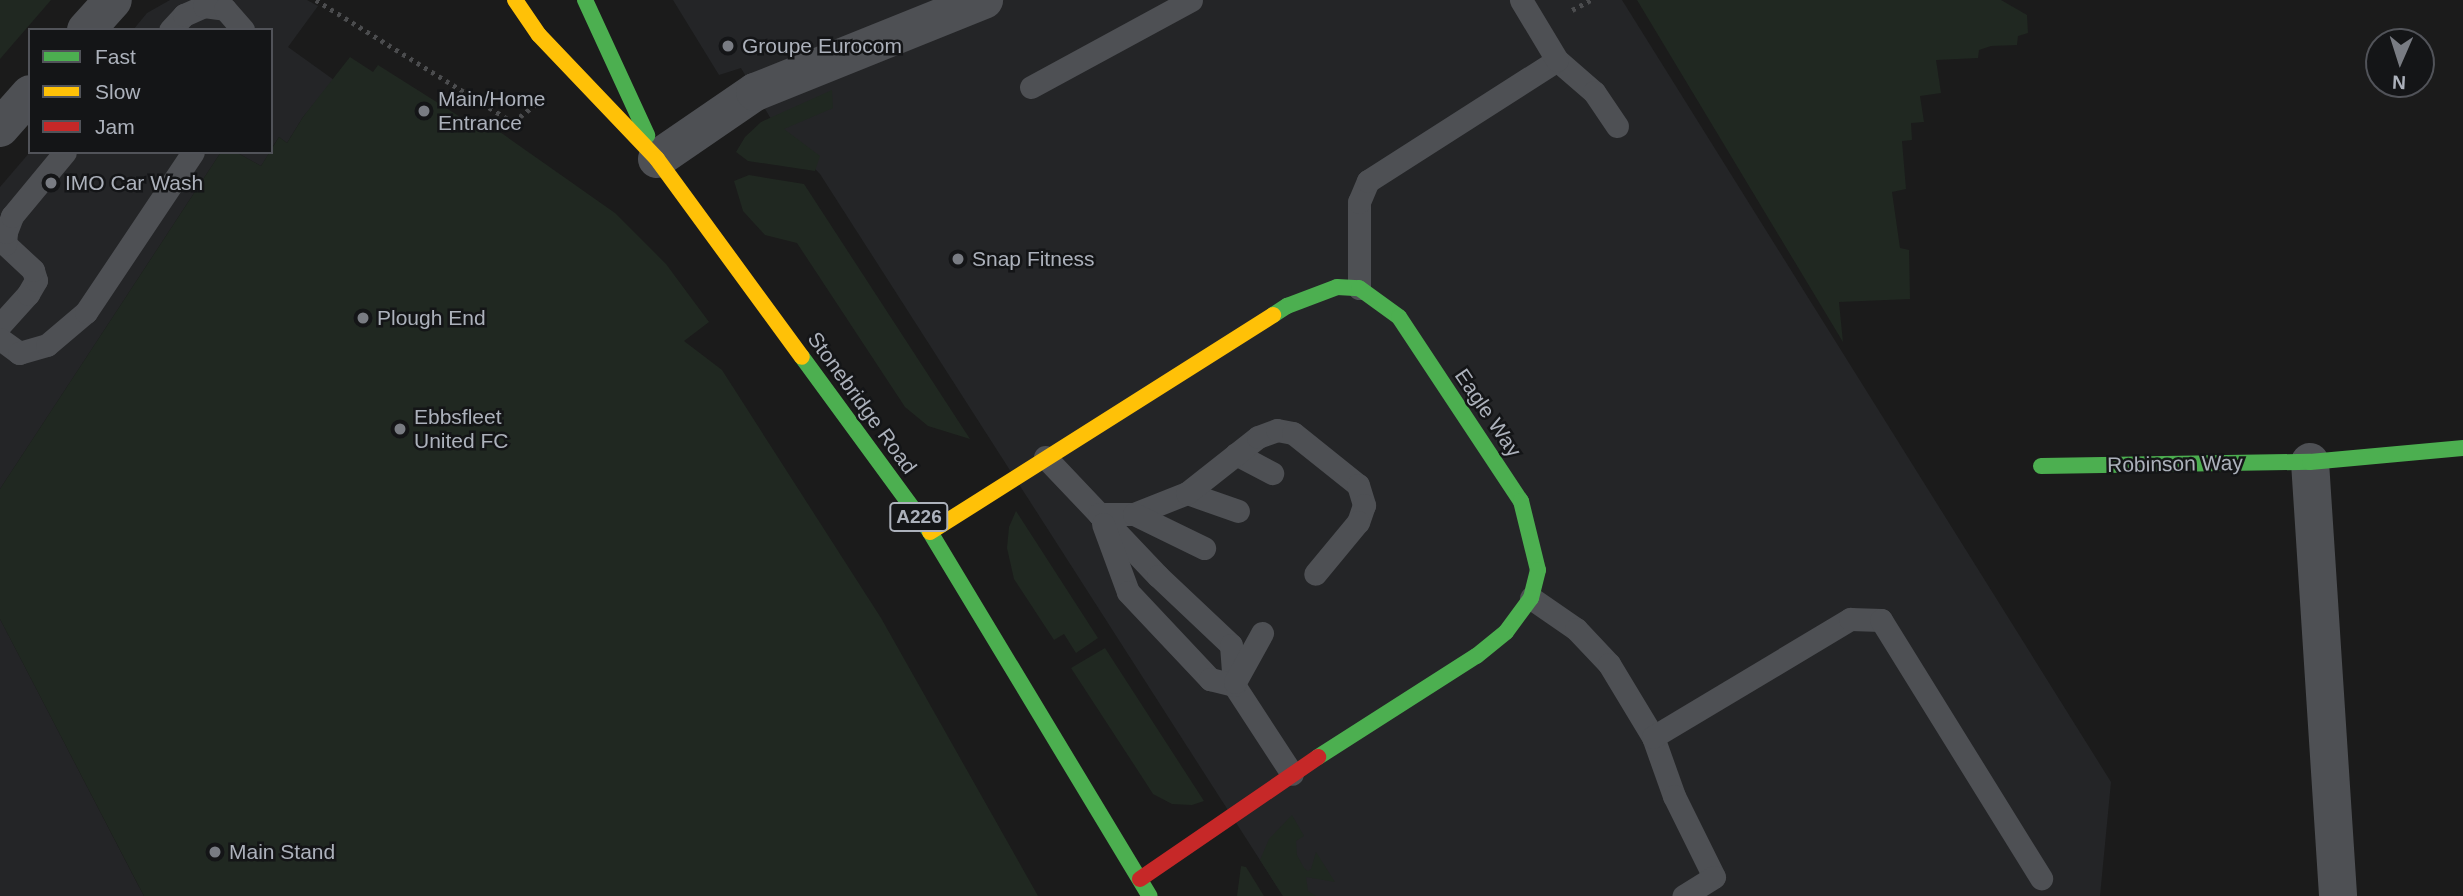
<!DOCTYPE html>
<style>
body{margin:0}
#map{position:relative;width:2463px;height:896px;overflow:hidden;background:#1b1b1b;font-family:Arial,sans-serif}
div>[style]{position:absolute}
.built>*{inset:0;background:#242527}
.green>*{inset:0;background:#202821}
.path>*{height:4.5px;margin-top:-2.25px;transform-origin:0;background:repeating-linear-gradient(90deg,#4b4c4e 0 3.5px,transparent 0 8.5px)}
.lane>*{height:23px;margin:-11.5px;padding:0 11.5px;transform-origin:11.5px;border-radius:11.5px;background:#4e5054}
.street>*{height:38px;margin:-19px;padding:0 19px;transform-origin:19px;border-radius:19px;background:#4e5054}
.fast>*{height:16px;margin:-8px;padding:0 8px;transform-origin:8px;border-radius:8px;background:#4caf50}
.slow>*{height:16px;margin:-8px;padding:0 8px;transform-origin:8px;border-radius:8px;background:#ffc107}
.jam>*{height:16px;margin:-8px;padding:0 8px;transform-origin:8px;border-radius:8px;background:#c62828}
.dots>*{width:19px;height:19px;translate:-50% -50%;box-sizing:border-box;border:4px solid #141517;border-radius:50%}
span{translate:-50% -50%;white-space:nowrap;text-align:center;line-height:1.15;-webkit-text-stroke:5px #141517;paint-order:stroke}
.shield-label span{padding:2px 5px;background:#141517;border:2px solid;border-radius:5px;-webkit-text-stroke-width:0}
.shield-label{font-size:19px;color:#acb1bb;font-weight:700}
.poi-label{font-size:21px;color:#acb1bb}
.left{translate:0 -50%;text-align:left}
.street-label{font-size:21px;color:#acb1bb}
.legend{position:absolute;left:28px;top:28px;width:245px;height:126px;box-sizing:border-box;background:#141517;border:2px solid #515359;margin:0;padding:9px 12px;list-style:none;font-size:21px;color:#acb1bb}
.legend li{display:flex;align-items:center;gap:14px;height:35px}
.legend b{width:35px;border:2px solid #515359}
.north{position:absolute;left:2365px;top:28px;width:70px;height:70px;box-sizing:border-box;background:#141517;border:2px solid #515359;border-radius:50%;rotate:183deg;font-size:19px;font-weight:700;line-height:28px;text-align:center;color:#acb1bb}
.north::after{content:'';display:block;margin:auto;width:24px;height:32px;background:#797c83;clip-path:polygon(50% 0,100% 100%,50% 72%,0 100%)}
</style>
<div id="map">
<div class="built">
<div style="clip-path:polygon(170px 0,307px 0,318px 6px,288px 47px,334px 80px,303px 117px,287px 143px,279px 137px,271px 149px,271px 30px,133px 30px,147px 13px)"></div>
<div style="clip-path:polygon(673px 0,1622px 0,2111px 782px,2100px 896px,1283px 896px,820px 174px,778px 131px,741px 68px,719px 75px)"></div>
<div style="clip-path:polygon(30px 152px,221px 152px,0 489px,0 187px)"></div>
<div style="clip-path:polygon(236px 152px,270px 152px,261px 166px)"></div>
<div style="clip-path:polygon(0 619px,137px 883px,144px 896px,0 896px)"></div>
</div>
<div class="green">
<div style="clip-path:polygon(0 0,51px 0,0 59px)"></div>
<div style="clip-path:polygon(1637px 0,2001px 0,2027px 15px,2028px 33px,2018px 36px,2017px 45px,1991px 46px,1979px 50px,1978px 58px,1936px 60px,1941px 93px,1920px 96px,1924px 122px,1911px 123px,1912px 140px,1902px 141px,1906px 189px,1892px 192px,1900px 248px,1909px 250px,1910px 299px,1839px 302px,1843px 342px)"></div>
<div style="clip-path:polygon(350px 57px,373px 72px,378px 65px,484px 132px,490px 125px,615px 213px,666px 264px,709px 322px,684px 341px,722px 370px,881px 618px,1038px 896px,144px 896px,0 619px,0 489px,221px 152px,236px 152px,261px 166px,279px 137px,287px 143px,303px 117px)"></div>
<div style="clip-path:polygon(832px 90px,833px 108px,784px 129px,820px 156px,815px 171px,748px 161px,736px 152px,745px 137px,761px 122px)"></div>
<div style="clip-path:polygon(749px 175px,804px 184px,970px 439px,928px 426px,905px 407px,797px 243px,765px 235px,743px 211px,734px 181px)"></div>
<div style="clip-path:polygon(1016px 511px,1098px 638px,1076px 653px,1064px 634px,1054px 640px,1014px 579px,1007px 548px,1009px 527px)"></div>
<div style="clip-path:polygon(1105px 648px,1204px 801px,1192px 805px,1172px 804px,1153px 794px,1144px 780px,1071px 668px)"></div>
<div style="clip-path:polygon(1292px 815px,1304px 836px,1296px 841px,1297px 855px,1304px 868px,1308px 871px,1311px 869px,1316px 852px,1335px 882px,1306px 877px,1308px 891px,1316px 896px,1283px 896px,1260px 860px,1269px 839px)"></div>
<div style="clip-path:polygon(1241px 866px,1246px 867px,1264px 896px,1237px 896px)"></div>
</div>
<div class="path">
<div style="left:316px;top:0;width:232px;rotate:31.8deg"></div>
<div style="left:513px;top:122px;width:33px;rotate:-38deg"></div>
<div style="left:1572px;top:10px;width:21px;rotate:-28deg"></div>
</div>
<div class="lane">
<div style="left:170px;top:30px;width:21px;rotate:-47deg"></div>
<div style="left:184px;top:15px;width:22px;rotate:-24deg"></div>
<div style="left:204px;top:6px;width:21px;rotate:8deg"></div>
<div style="left:225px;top:9px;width:28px;rotate:49deg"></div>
<div style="left:1557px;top:60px;width:49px;rotate:40.9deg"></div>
<div style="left:1594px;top:92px;width:41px;rotate:55.9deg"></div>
<div style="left:1031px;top:87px;width:182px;rotate:-28.5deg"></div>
<div style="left:1359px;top:288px;width:86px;rotate:-90deg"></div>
<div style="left:1359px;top:202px;width:23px;rotate:-67deg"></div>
<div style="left:1368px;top:181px;width:224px;rotate:-32.6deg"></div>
<div style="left:1557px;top:60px;width:70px;rotate:-121deg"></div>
<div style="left:0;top:325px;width:42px;rotate:-47.9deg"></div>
<div style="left:28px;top:294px;width:16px;rotate:-60deg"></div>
<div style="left:36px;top:280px;width:10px;rotate:-107deg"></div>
<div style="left:33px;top:270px;width:38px;rotate:-137deg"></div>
<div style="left:5px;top:244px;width:12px;rotate:-85deg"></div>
<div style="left:6px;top:232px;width:17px;rotate:-69deg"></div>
<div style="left:12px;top:216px;width:83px;rotate:-50.4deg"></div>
<div style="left:0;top:339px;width:24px;rotate:36deg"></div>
<div style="left:19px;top:353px;width:29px;rotate:-16deg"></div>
<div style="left:47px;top:345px;width:51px;rotate:-40.2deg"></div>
<div style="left:86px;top:312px;width:192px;rotate:-56.2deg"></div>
<div style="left:1236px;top:454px;width:41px;rotate:27.8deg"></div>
<div style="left:1045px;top:457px;width:164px;rotate:46.5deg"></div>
<div style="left:1158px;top:576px;width:100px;rotate:43.4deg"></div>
<div style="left:1231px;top:645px;width:40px;rotate:85.7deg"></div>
<div style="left:1234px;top:685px;width:106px;rotate:56.9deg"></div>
<div style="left:1187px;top:493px;width:54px;rotate:19.4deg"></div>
<div style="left:1099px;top:514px;width:35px"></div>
<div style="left:1134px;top:514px;width:57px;rotate:-21.6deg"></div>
<div style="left:1187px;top:493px;width:90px;rotate:-38.3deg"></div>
<div style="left:1258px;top:437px;width:20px;rotate:-20deg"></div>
<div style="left:1277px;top:430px;width:16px;rotate:11deg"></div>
<div style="left:1293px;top:433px;width:83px;rotate:38.7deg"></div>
<div style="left:1358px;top:485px;width:21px;rotate:73deg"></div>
<div style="left:1364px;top:505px;width:18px;rotate:109deg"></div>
<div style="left:1358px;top:522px;width:67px;rotate:129.6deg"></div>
<div style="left:1134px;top:514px;width:78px;rotate:25.9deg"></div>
<div style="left:1103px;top:524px;width:72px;rotate:69.8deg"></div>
<div style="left:1128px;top:592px;width:120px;rotate:46.7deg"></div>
<div style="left:1210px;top:679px;width:25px;rotate:14deg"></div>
<div style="left:1531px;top:598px;width:55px;rotate:34.6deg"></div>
<div style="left:1576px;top:629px;width:48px;rotate:46.7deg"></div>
<div style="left:1609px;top:664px;width:85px;rotate:58.9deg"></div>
<div style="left:1653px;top:737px;width:63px;rotate:70.4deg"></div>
<div style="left:1674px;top:796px;width:90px;rotate:63.7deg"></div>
<div style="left:1714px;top:877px;width:36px;rotate:148deg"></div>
<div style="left:1235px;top:682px;width:56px;rotate:-61.1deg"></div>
<div style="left:1653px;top:737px;width:230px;rotate:-30.9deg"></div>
<div style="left:1850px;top:619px;width:31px;rotate:2deg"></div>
<div style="left:1881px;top:620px;width:304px;rotate:58.2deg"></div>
</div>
<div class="street">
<div style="left:86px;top:30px;width:40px;rotate:-48deg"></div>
<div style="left:0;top:128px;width:45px;rotate:-48.6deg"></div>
<div style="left:657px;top:159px;width:119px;rotate:-34.4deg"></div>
<div style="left:755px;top:92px;width:247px;rotate:-21.9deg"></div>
<div style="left:2310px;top:462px;width:435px;rotate:86.3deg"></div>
</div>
<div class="fast">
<div style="left:585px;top:0;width:149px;rotate:65.3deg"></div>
<div style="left:1273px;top:315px;width:17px;rotate:-33deg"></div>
<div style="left:1287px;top:306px;width:53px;rotate:-20.8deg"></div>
<div style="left:1337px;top:287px;width:22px;rotate:3deg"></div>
<div style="left:1359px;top:288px;width:49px;rotate:35.9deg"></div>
<div style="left:1399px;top:317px;width:221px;rotate:56.5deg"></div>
<div style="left:1521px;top:501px;width:71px;rotate:76.2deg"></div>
<div style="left:1538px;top:570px;width:29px;rotate:104deg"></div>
<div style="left:1531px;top:598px;width:42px;rotate:126.3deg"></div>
<div style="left:1506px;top:632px;width:38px;rotate:141deg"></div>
<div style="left:1476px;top:656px;width:188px;rotate:147.4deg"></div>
<div style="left:802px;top:357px;width:217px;rotate:53.8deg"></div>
<div style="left:930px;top:532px;width:425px;rotate:58.9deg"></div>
<div style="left:2041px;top:466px;width:269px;rotate:-0.9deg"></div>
<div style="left:2310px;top:462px;width:154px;rotate:-5.2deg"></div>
</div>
<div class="slow">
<div style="left:515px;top:0;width:42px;rotate:55.6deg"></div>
<div style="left:539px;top:35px;width:171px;rotate:46.4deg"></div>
<div style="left:657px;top:159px;width:245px;rotate:53.8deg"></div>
<div style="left:930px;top:532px;width:406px;rotate:-32.3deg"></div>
</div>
<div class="jam">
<div style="left:1140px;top:879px;width:216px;rotate:-34.4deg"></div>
</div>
<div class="dots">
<div style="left:728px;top:46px;background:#797c83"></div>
<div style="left:424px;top:111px;background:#797c83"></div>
<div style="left:51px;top:183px;background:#797c83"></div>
<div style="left:958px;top:259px;background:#797c83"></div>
<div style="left:363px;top:318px;background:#797c83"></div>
<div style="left:400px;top:429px;background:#797c83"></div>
<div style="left:215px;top:852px;background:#797c83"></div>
</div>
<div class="shield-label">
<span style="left:919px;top:517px">A226</span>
</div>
<div class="poi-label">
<span class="left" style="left:742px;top:46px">Groupe Eurocom</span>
<span class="left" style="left:438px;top:111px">Main/Home<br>Entrance</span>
<span class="left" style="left:65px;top:183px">IMO Car Wash</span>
<span class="left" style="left:972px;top:259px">Snap Fitness</span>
<span class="left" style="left:377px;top:318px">Plough End</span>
<span class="left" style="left:414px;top:429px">Ebbsfleet<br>United FC</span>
<span class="left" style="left:229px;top:852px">Main Stand</span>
</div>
<div class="street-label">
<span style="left:862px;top:403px;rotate:54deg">Stonebridge Road</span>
<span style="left:1488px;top:413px;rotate:56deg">Eagle Way</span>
<span style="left:2175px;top:464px;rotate:-1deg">Robinson Way</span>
</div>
<ul class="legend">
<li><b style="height:9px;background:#4caf50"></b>Fast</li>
<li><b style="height:9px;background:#ffc107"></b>Slow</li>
<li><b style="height:9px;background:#c62828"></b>Jam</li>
</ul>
<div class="north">N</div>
</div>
